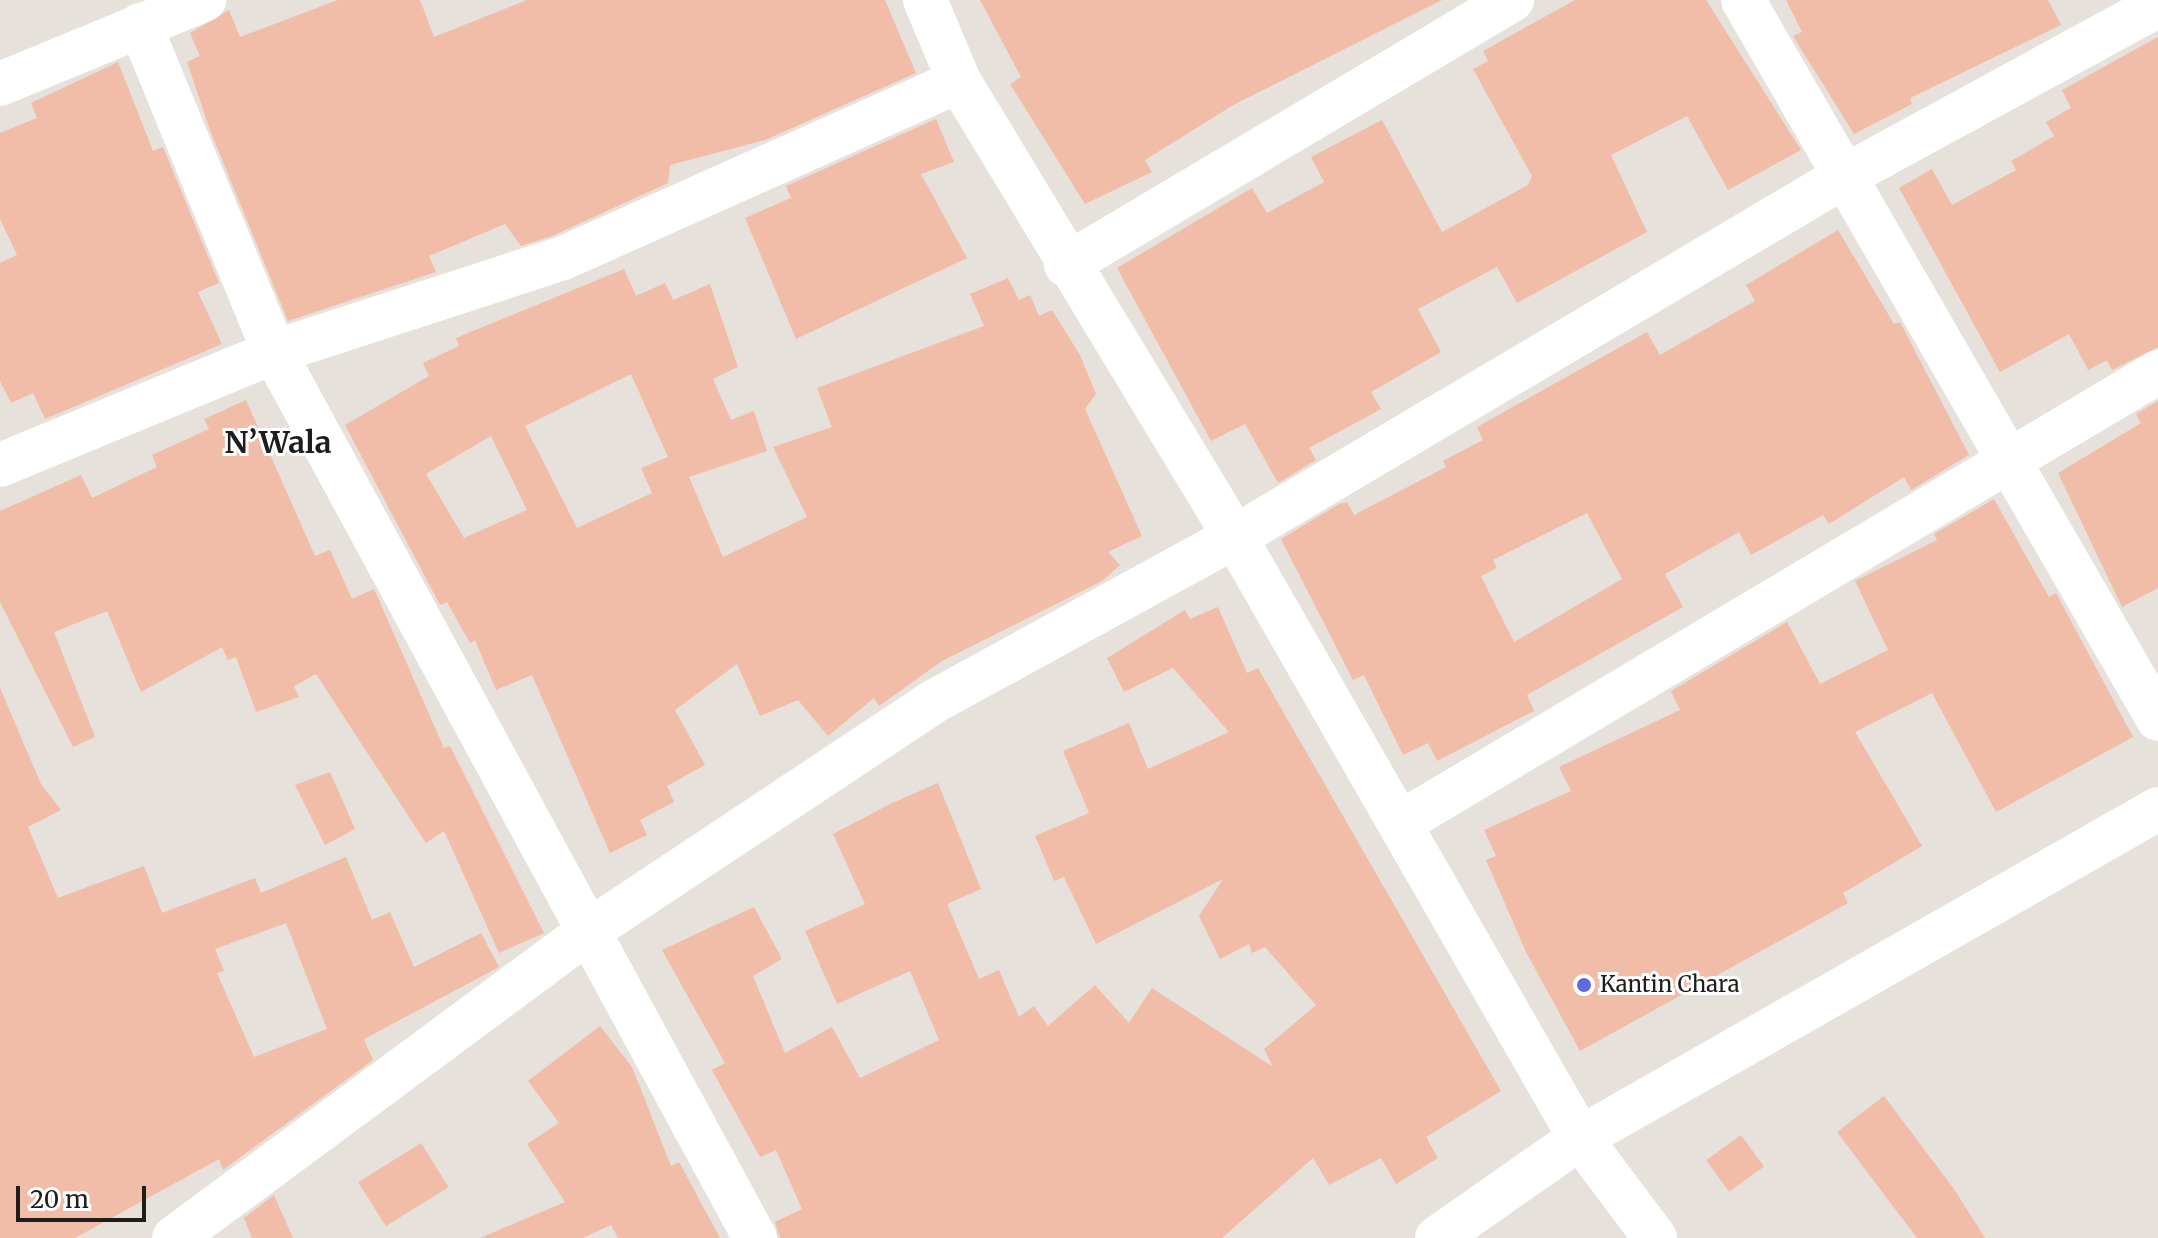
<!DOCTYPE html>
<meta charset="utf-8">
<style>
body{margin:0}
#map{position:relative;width:2158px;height:1238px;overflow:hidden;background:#e6e1da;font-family:Merriweather,serif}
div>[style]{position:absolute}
.building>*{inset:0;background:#f1bca8;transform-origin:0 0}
.minor>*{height:44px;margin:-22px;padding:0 22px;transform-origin:22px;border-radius:22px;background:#fff}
.dots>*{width:22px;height:22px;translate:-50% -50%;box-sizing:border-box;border:4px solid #fff;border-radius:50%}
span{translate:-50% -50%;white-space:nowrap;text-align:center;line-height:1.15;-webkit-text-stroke:6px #fff;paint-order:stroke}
.poi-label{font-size:22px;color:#1f1d1b}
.left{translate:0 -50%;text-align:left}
.district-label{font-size:30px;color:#1f1d1b;font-weight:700}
.scale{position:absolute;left:16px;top:1186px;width:130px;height:36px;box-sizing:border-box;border:4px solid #1f1d1b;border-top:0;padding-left:10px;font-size:24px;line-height:28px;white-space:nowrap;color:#1f1d1b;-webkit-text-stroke:6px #fff;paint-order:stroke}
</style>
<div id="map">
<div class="building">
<div style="clip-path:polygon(338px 0,420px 0,434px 37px,527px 0,885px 0,916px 73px,765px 140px,670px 165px,668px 183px,552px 236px,521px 246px,505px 224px,429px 256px,436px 272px,288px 321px,210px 130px,187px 62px,200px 56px,190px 33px,229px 10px,240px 37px)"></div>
<div style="clip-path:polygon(980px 0,1442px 0,1235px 104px,1145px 160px,1152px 172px,1085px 204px,1010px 84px,1021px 77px)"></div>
<div style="clip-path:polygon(1575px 0,1706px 0,1801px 150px,1728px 190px,1687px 116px,1611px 155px,1647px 232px,1517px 303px,1497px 267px,1418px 309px,1441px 352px,1371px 392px,1381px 409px,1309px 448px,1316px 460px,1278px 483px,1245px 424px,1211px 441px,1117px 268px,1252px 188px,1267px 213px,1324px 182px,1311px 157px,1382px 120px,1442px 232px,1528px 185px,1532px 176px,1473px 69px,1488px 61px,1483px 51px)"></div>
<div style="clip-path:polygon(1786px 0,2048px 0,2061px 25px,1910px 98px,1912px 104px,1854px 134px,1793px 36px,1802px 32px)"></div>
<div style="clip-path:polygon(2158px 37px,2158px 347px,2112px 370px,2107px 360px,2088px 370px,2069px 334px,2000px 372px,1899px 188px,1932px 169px,1952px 205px,2016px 170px,2011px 161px,2054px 136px,2046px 122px,2071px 108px,2062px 90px)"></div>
<div style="clip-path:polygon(118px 62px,153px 151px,163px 147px,219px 283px,198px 292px,222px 344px,45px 419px,33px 393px,11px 403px,0 381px,0 263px,17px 255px,0 219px,0 133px,37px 118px,31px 103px)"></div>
<div style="clip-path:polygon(936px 119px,954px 162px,921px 174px,967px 258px,796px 339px,745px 218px,791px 198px,786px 186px)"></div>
<div style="clip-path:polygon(evenodd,1838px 230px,1894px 324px,1900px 322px,1969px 455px,1911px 490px,1904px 477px,1829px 524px,1823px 515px,1751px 555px,1739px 532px,1665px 574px,1683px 607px,1527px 695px,1534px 711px,1437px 761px,1428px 743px,1403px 755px,1364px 675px,1353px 680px,1281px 539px,1339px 504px,1347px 502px,1354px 515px,1446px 467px,1443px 461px,1483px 440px,1477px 427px,1647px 332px,1660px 355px,1755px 301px,1746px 285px,1838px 230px,1587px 513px,1622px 579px,1514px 642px,1481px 576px,1497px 568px,1493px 560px,1587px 513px)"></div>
<div style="clip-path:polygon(evenodd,624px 269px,636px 296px,665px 283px,673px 300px,710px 284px,738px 367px,713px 379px,731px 420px,754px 411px,767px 451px,689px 477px,723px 557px,807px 517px,773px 447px,832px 427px,817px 388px,984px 326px,970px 294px,1008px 278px,1019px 300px,1030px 295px,1039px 316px,1052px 310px,1080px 355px,1096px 394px,1085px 409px,1142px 536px,1108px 552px,1120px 565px,1102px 581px,942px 661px,879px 706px,874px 698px,828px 736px,798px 700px,760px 716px,737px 664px,675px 710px,705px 765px,667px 786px,674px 802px,640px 820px,647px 835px,610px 853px,532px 675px,496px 690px,475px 640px,470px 643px,447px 602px,440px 605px,345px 425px,429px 376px,423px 363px,459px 346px,456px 338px,624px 269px,631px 374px,668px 457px,641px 468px,652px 493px,577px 528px,525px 426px,631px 374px,624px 269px,491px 436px,527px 510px,464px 538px,426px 474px,491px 436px)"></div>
<div style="clip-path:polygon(246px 400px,315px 556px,330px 550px,352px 599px,374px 589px,444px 748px,450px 746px,544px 933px,499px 953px,444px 831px,426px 843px,316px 674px,294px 686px,299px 697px,256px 712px,236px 657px,228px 660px,222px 647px,141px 692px,107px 611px,54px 632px,95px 737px,73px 747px,0 602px,0 511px,81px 475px,92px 498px,157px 467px,152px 455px,209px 429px,204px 419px)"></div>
<div style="clip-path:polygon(2158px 401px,2158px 588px,2122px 607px,2058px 473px,2141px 423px,2136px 414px)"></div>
<div style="clip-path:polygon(1994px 499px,2049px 597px,2056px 593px,2133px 737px,1996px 812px,1932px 693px,1855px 732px,1922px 846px,1843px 893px,1848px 903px,1580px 1051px,1526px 952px,1486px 860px,1496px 856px,1484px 830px,1571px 791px,1559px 767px,1680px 710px,1671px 691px,1787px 622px,1820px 684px,1888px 650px,1855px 581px,1937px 540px,1934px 534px)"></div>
<div style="clip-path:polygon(1218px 607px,1247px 673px,1258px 668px,1501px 1091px,1426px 1137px,1438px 1158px,1396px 1184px,1381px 1158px,1329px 1185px,1313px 1158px,1222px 1238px,780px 1238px,775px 1222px,802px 1209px,776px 1150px,760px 1157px,712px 1070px,725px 1063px,662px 950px,754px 907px,782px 959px,753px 976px,785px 1053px,832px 1027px,860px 1078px,939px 1040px,910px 971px,837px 1004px,805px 931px,865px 904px,833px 834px,890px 804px,938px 783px,981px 889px,947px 904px,979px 979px,999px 970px,1019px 1017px,1034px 1006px,1048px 1026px,1095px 985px,1129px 1023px,1152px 988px,1273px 1067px,1264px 1049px,1316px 1005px,1265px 947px,1252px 953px,1249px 944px,1220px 959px,1199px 916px,1223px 879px,1096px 944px,1064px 877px,1054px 881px,1035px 836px,1089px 813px,1063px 751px,1129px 723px,1148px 769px,1229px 732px,1173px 668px,1124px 692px,1107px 658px,1185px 610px,1190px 619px)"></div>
<div style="clip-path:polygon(evenodd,0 688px,41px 784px,61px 810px,28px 827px,58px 898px,144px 866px,162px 913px,255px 878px,261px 893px,346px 857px,372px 920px,390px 912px,414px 967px,481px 933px,499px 967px,364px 1039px,373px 1060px,223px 1170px,219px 1159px,75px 1238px,0 1238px,0 688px,286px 923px,327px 1029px,254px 1057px,217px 973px,224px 971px,215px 949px,286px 923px)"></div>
<div style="clip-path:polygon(330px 772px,355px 829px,325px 845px,295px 785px)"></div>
<div style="clip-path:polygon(600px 1026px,632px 1067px,671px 1166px,679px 1162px,720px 1238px,618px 1238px,611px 1225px,583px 1238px,480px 1238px,565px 1202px,527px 1144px,559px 1123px,528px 1081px)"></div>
<div style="clip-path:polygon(1884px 1096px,1954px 1189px,1985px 1238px,1917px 1238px,1837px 1132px)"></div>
<div style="left:1741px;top:1135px;width:39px;height:43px;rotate:54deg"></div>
<div style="left:421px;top:1143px;width:52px;height:74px;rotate:58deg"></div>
<div style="clip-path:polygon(274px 1195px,293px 1238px,252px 1238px,244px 1218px)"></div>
</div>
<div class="minor">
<div style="left:925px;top:0;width:88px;rotate:67.2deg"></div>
<div style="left:959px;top:81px;width:533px;rotate:58.82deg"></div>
<div style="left:1235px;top:537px;width:693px;rotate:60.14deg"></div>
<div style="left:1580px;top:1138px;width:125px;rotate:53.1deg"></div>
<div style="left:1743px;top:0;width:830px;rotate:60.01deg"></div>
<div style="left:140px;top:25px;width:353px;rotate:67.7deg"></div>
<div style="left:274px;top:352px;width:1008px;rotate:61.5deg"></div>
<div style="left:0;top:84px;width:221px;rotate:-22.4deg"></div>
<div style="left:1066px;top:265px;width:519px;rotate:-30.72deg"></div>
<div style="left:0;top:465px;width:296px;rotate:-22.4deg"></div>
<div style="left:274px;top:352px;width:302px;rotate:-18deg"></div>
<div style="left:561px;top:259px;width:436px;rotate:-24.1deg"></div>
<div style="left:1400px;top:823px;width:882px;rotate:-30.75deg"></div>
<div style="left:174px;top:1238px;width:521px;rotate:-36.5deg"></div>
<div style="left:593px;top:928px;width:408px;rotate:-33.6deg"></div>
<div style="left:933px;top:702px;width:344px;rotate:-28.7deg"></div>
<div style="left:1235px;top:537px;width:709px;rotate:-30.62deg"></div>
<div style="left:1845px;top:176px;width:357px;rotate:-28.6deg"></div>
<div style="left:1437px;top:1238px;width:174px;rotate:-35deg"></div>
<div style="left:1580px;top:1138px;width:665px;rotate:-29.65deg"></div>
</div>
<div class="dots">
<div style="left:1584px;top:985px;background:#606ae2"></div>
</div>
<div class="poi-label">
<span class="left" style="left:1600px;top:985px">Kantin Chara</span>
</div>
<div class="district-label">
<span style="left:278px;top:442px">N’Wala</span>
</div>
<div class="scale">20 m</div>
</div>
